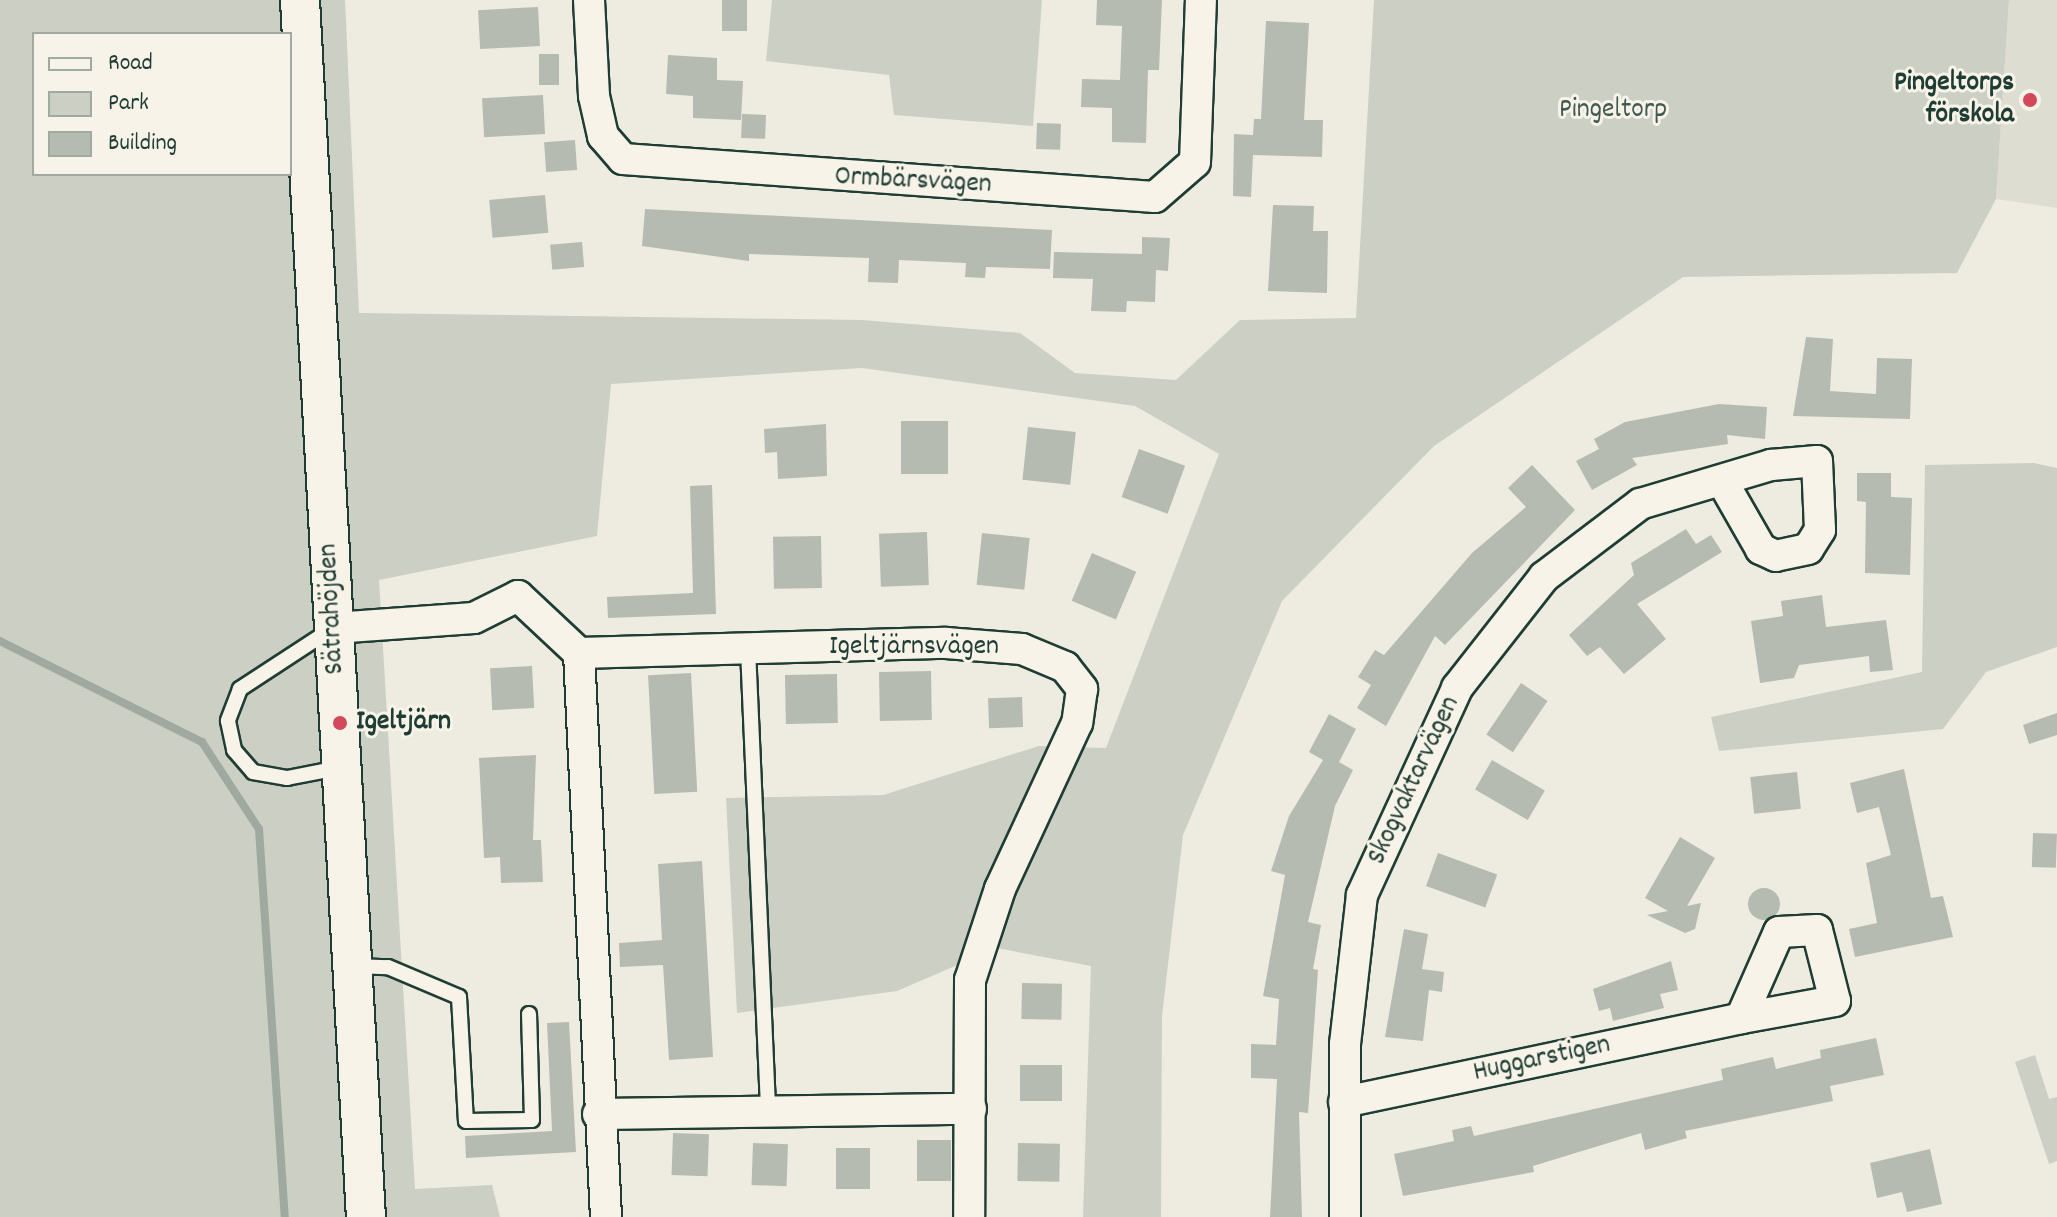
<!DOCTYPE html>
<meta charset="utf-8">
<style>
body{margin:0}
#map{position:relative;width:2057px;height:1217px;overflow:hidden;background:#eeece1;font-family:Dekko,sans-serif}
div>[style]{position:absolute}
.built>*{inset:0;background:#ddddd2}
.green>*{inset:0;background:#cccfc4}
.stream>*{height:8px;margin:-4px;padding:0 4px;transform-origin:4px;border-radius:4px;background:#9fa99f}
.building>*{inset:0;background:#b5bbb0;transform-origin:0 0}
.round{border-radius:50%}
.roads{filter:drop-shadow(2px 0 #1f3d34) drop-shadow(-2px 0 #1f3d34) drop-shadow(0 2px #1f3d34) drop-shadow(0 -2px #1f3d34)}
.service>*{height:14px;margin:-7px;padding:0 7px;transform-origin:7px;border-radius:7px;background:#f7f3e8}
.minor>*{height:30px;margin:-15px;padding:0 15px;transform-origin:15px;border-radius:15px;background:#f7f3e8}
.tertiary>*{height:38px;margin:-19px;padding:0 19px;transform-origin:19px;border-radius:19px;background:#f7f3e8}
.dots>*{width:22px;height:22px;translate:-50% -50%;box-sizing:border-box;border:4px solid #f7f3e8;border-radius:50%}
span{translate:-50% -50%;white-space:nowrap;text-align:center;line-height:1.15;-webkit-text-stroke:6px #f7f3e8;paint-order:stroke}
.poi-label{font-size:28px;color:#1f3d34;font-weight:700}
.right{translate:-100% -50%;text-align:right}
.left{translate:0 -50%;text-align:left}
.park-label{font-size:28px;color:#425a51}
.street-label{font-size:28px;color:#1f3d34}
.legend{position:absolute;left:32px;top:32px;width:260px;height:144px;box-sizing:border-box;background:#f7f3e8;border:2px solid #a1aaa0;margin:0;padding:10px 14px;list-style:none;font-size:24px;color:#1f3d34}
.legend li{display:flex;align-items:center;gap:16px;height:40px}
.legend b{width:40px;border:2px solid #a1aaa0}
</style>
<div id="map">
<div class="built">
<div style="clip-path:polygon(2009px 0,2057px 0,2057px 208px,1996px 199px)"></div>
</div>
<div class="green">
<div style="clip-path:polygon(evenodd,0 0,345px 0,359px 313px,862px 320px,1020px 333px,1075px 373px,1176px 380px,1240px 320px,1356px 318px,1374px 0,2009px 0,1996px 199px,1957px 273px,1683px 277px,1434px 446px,1282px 601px,1183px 835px,1162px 1016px,1161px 1217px,1083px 1217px,1091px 966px,997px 948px,897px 991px,737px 1013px,726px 798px,883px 795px,1039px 746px,1106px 748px,1219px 454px,1135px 406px,862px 368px,611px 384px,597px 536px,379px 580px,415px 1189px,492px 1185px,500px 1217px,0 1217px,0 0,34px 34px,290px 34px,290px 174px,34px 174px,34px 34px)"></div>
<div style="clip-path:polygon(772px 0,1042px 0,1033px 126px,894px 115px,889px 75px,766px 61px)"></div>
<div style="clip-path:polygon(2034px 463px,2057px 468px,2057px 647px,1986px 672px,1943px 729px,1719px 751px,1711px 717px,1922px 672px,1925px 465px)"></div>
<div style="clip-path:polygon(2035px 1055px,2049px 1099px,2057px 1097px,2057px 1161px,2049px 1164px,2015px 1062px)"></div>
</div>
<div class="stream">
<div style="left:0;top:641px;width:226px;rotate:26.6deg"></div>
<div style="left:202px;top:742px;width:104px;rotate:56.8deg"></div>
<div style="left:259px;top:829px;width:389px;rotate:86.2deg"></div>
</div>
<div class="building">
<div style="left:722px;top:0;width:25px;height:31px"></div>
<div style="clip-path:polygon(1097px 0,1162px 0,1159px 70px,1148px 70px,1146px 143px,1112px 142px,1112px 108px,1081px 107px,1082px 79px,1120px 80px,1122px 26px,1096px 25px)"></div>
<div style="left:538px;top:7px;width:39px;height:60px;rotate:87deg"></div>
<div style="clip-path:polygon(1266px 21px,1309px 23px,1304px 120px,1323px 120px,1322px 157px,1253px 155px,1251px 197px,1233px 196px,1234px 134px,1253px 135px,1254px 119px,1261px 119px)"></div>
<div style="left:539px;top:54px;width:20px;height:31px"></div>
<div style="clip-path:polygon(668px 55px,717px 58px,717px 80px,743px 81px,741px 120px,693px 118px,693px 96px,666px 94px)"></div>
<div style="left:543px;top:95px;width:39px;height:61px;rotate:87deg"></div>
<div style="left:742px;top:114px;width:24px;height:24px;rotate:2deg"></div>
<div style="left:1037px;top:123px;width:24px;height:26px;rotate:2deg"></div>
<div style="left:575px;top:140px;width:30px;height:31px;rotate:86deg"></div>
<div style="left:545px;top:195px;width:38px;height:56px;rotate:85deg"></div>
<div style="clip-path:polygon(1273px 205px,1314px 206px,1313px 231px,1328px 231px,1327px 293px,1268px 291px)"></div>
<div style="clip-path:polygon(645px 209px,1052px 230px,1050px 269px,986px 267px,985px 278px,965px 277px,966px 263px,899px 260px,898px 283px,868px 282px,869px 258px,749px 254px,749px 261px,642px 246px)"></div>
<div style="clip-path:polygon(1142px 237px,1170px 238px,1168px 271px,1156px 270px,1155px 302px,1127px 301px,1126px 312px,1091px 311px,1093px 279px,1053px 278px,1054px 252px,1142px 254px)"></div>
<div style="left:582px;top:242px;width:25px;height:32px;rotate:85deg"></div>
<div style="clip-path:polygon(1806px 337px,1833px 339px,1830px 391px,1876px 394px,1877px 358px,1912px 359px,1910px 419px,1793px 416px)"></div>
<div style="clip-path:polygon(1719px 404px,1767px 407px,1765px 439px,1727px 435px,1728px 444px,1632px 458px,1637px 465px,1592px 490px,1576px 461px,1599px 449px,1594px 439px,1625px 422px)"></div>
<div style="left:948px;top:421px;width:53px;height:47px;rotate:90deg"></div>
<div style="clip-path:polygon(826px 424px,827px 476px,778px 479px,777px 452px,765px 453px,764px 429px)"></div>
<div style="left:1028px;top:427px;width:48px;height:53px;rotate:6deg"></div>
<div style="left:1139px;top:449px;width:49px;height:51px;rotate:20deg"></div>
<div style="clip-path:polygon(1532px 465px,1575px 510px,1445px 645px,1435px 636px,1386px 726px,1357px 708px,1371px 685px,1358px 677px,1375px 650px,1384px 655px,1472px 553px,1526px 507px,1508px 488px)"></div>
<div style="clip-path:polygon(1857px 473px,1891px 473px,1891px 497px,1912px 498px,1910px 575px,1865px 573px,1866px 502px,1857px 501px)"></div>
<div style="clip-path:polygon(712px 485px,716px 614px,608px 618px,607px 597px,693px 593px,690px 486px)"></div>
<div style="clip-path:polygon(1686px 529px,1696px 544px,1711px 535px,1722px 552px,1637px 604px,1666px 639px,1624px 674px,1600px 647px,1587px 656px,1569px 635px,1634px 575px,1631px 563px)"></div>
<div style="left:927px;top:532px;width:53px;height:48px;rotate:88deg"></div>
<div style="left:982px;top:533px;width:48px;height:52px;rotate:6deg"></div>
<div style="left:821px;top:536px;width:52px;height:48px;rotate:89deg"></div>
<div style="left:1092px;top:553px;width:48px;height:52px;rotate:23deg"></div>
<div style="clip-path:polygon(1822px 595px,1826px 627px,1886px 620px,1893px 670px,1870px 672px,1869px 656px,1799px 665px,1794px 678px,1760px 683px,1751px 621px,1783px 616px,1781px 601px)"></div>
<div style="left:532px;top:666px;width:42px;height:42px;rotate:87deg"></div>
<div style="left:931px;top:671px;width:49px;height:52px;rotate:89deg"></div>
<div style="left:691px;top:673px;width:119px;height:43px;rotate:87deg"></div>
<div style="left:837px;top:674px;width:49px;height:52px;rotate:89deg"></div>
<div style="left:1521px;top:683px;width:32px;height:62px;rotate:34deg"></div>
<div style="left:1022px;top:697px;width:30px;height:34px;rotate:88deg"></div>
<div style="clip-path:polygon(2057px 713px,2057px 735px,2029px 744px,2023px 725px)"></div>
<div style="clip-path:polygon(1329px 714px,1356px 729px,1339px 762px,1353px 770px,1335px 806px,1308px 922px,1321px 925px,1313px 969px,1318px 970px,1308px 1113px,1299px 1112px,1302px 1217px,1270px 1217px,1277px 1079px,1251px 1078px,1251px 1044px,1276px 1045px,1279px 999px,1263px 996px,1285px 875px,1271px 871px,1289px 816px,1323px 760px,1309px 752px)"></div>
<div style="clip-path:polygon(536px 755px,533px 840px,541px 840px,543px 882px,501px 883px,500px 857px,484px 858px,479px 758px)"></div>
<div style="left:1492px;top:760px;width:61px;height:34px;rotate:30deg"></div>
<div style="clip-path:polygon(1904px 769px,1931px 898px,1943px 896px,1953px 937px,1855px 957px,1849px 929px,1877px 923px,1866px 863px,1891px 855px,1879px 807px,1857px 813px,1850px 783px)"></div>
<div style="left:1797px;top:772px;width:37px;height:47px;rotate:84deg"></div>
<div style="left:2033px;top:833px;width:24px;height:34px;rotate:2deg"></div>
<div style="clip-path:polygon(1680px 837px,1715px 858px,1687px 906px,1701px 903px,1695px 929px,1685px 933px,1647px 915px,1668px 911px,1645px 898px)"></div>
<div style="left:1438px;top:853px;width:63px;height:35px;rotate:20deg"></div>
<div style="clip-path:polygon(702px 861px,713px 1057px,669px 1060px,663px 965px,620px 967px,619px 943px,662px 940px,658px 864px)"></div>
<div class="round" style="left:1748px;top:888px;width:32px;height:32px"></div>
<div style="clip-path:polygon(1404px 929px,1428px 934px,1422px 969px,1444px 972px,1442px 992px,1429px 990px,1423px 1041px,1385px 1037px)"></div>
<div style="clip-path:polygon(1671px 961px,1678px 990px,1660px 994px,1664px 1008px,1613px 1021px,1610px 1008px,1599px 1011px,1593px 989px)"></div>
<div style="left:1022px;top:983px;width:40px;height:36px;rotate:1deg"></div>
<div style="clip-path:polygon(569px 1022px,576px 1152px,466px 1158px,465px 1136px,552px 1131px,547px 1023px)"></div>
<div style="clip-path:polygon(1876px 1038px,1884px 1075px,1830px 1086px,1833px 1101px,1685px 1131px,1687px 1138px,1645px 1150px,1641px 1133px,1533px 1166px,1534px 1172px,1403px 1196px,1394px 1154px,1454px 1141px,1452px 1130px,1471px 1126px,1474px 1136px,1723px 1080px,1721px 1069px,1773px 1057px,1776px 1069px,1821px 1058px,1820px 1050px)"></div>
<div style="left:1020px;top:1065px;width:42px;height:36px"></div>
<div style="left:673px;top:1133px;width:36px;height:42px;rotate:2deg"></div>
<div style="left:917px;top:1140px;width:34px;height:41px"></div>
<div style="left:753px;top:1143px;width:35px;height:42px;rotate:2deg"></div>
<div style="left:1018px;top:1143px;width:42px;height:38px;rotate:1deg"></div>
<div style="left:836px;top:1148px;width:34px;height:41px"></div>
<div style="clip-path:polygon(1930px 1149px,1942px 1204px,1907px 1212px,1902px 1192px,1877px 1198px,1870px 1163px)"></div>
</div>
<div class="roads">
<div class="service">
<div style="left:330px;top:630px;width:108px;rotate:146.8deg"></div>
<div style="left:240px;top:689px;width:34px;rotate:111deg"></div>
<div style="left:228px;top:721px;width:30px;rotate:78deg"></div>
<div style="left:234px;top:750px;width:29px;rotate:49deg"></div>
<div style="left:253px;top:772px;width:35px;rotate:10deg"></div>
<div style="left:287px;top:778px;width:53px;rotate:-10.9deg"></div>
<div style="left:748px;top:649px;width:458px;rotate:87.5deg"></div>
<div style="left:353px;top:966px;width:35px;rotate:2deg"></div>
<div style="left:388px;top:967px;width:77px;rotate:22.9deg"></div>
<div style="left:459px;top:997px;width:124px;rotate:86.8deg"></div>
<div style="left:466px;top:1121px;width:66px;rotate:-0.9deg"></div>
<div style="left:532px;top:1120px;width:106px;rotate:-91.6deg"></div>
</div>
<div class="minor">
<div style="left:589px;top:0;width:96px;rotate:87deg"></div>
<div style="left:594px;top:96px;width:41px;rotate:77.3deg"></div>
<div style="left:603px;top:136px;width:30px;rotate:49deg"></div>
<div style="left:623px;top:159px;width:533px;rotate:4.09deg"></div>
<div style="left:1155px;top:197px;width:53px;rotate:-41.2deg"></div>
<div style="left:1195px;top:162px;width:162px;rotate:-87.9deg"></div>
<div style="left:334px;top:628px;width:140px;rotate:-4.1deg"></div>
<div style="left:474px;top:618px;width:49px;rotate:-26.6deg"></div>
<div style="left:518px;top:596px;width:83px;rotate:43.1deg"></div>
<div style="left:1344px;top:1102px;width:406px;rotate:-11.9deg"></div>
<div style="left:1741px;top:1018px;width:94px;rotate:-66.2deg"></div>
<div style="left:1779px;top:932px;width:38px;rotate:-3deg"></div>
<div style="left:1817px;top:930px;width:73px;rotate:75.8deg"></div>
<div style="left:1835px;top:1001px;width:96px;rotate:169.7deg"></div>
<div style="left:598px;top:1114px;width:373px;rotate:-0.8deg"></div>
<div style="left:606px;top:1217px;width:565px;rotate:-92.74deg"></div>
<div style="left:579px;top:653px;width:367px;rotate:-1.6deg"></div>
<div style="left:946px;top:643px;width:76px;rotate:4.5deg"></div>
<div style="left:1022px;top:649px;width:47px;rotate:22.7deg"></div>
<div style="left:1065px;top:667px;width:28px;rotate:52deg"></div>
<div style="left:1082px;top:689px;width:34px;rotate:98deg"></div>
<div style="left:1077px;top:723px;width:183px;rotate:114.9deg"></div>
<div style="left:1000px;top:889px;width:96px;rotate:108.2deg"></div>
<div style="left:970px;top:980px;width:237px;rotate:90.2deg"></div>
<div style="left:1345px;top:1217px;width:173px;rotate:-90deg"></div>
<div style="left:1345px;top:1044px;width:150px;rotate:-83.5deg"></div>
<div style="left:1362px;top:895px;width:228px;rotate:-65.3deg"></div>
<div style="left:1457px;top:688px;width:141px;rotate:-51.9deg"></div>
<div style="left:1544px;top:577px;width:121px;rotate:-37.2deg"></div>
<div style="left:1640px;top:504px;width:137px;rotate:-16.6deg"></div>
<div style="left:1771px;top:465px;width:46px;rotate:-5deg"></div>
<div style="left:1817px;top:461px;width:69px;rotate:87.5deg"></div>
<div style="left:1820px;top:530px;width:22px;rotate:122deg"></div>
<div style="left:1808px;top:549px;width:33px;rotate:168deg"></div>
<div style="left:1776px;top:556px;width:17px;rotate:-155deg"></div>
<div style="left:1761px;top:549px;width:78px;rotate:-119.8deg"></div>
</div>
<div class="tertiary">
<div style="left:300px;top:0;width:1219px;rotate:86.9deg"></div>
</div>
</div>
<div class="dots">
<div style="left:2030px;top:100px;background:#d1495b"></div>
<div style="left:340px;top:723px;background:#d1495b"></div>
</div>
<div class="poi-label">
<span class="right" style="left:2014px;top:100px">Pingeltorps<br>förskola</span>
<span class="left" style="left:356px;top:723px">Igeltjärn</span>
</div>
<div class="park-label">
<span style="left:1613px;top:111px">Pingeltorp</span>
</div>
<div class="street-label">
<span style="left:913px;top:182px;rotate:3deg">Ormbärsvägen</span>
<span style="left:333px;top:609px;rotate:-93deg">Sätrahöjden</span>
<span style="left:914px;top:648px">Igeltjärnsvägen</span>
<span style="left:1415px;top:781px;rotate:-65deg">Skogvaktarvägen</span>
<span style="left:1542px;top:1060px;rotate:-12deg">Huggarstigen</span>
</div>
<ul class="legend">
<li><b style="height:10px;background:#f7f3e8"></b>Road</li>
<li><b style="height:22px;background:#cccfc4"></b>Park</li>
<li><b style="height:22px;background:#b5bbb0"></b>Building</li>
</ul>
</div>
